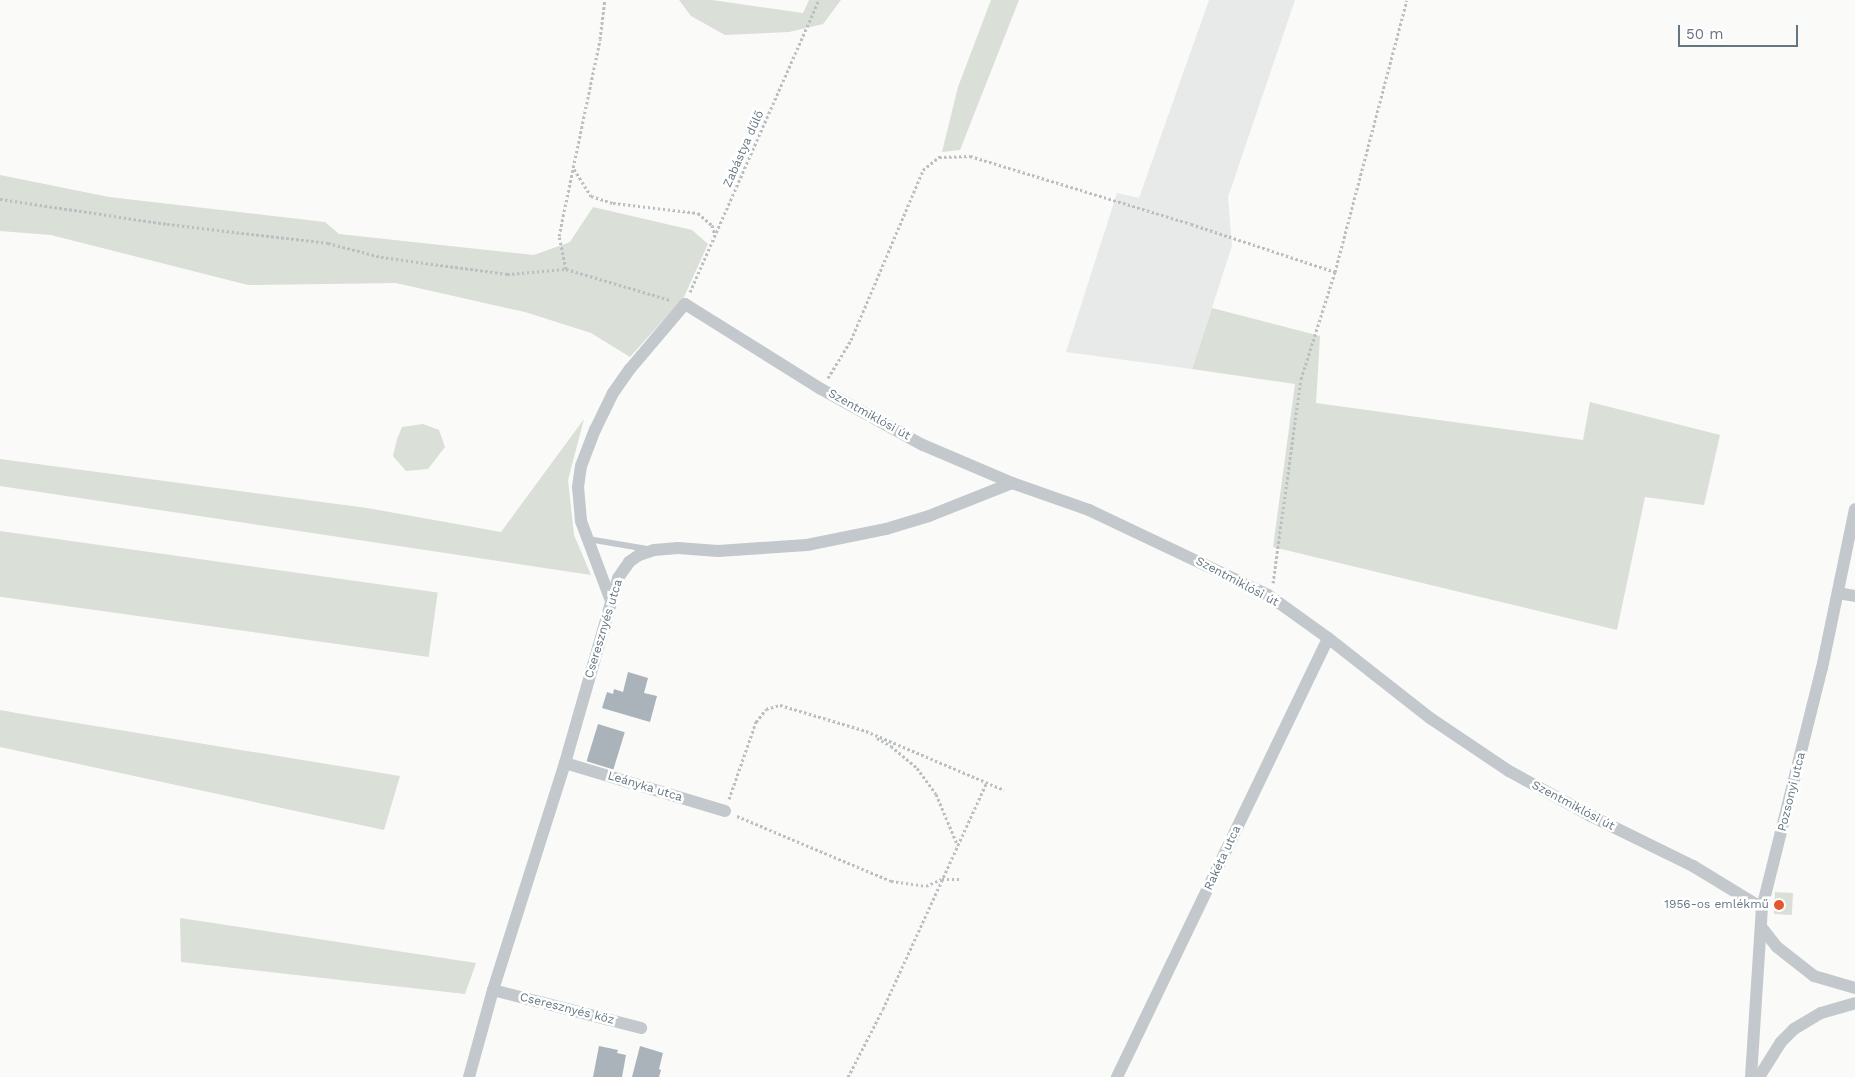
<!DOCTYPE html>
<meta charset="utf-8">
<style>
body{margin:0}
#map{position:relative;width:1855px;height:1077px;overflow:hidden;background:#fafaf8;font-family:"Work Sans",sans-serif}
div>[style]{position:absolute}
.built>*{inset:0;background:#e8e9e9}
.green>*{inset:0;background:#dadfd7;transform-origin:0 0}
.building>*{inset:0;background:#aab3b9;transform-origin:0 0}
.path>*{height:3px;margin-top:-1.5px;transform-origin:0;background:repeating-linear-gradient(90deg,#bbbfc2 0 2.5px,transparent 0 5px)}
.service>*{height:6px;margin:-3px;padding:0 3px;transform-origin:3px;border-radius:3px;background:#c3c8cc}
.minor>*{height:12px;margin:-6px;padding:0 6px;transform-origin:6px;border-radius:6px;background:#c3c8cc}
.dots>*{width:14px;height:14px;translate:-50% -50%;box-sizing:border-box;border:2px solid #fff;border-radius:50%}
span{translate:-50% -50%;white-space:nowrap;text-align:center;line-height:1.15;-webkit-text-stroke:5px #fff;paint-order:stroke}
.street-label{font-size:12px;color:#657683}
.poi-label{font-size:12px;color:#657683}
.right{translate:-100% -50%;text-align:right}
.scale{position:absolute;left:1678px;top:25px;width:120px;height:22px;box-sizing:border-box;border:2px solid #657683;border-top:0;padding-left:6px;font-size:15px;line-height:18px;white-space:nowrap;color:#657683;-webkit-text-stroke:4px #fff;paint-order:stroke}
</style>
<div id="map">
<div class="built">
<div style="clip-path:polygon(1209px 0,1295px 0,1228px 197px,1232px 246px,1192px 369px,1066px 352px,1117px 193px,1139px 198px)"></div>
</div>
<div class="green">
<div style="clip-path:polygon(679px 0,712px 0,803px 13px,809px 0,841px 0,823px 24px,789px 32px,725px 35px,691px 16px)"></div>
<div style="clip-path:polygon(991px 0,1019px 0,960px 150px,942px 152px,958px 87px)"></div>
<div style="clip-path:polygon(0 175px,109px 197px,325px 222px,339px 234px,534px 255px,570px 242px,593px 207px,692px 230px,708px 244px,684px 297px,630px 357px,591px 333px,525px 312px,396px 283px,248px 285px,51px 235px,0 231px)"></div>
<div style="clip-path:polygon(1212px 308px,1320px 336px,1316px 403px,1583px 440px,1590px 402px,1720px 435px,1704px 505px,1645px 497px,1617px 630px,1273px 547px,1295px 384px,1192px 369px)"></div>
<div style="clip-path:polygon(584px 419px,568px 480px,574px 535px,591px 575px,0 486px,0 459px,367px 508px,501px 532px)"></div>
<div style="clip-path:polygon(423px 424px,439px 430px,445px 447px,428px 469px,406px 471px,393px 456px,397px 439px,402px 427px)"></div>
<div style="left:0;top:531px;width:442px;height:65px;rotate:8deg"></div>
<div style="clip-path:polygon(0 710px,22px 714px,400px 776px,384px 830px,0 747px)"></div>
<div style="left:1775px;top:892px;width:18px;height:22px;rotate:3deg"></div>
<div style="clip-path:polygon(180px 918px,476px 963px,465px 994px,181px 962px)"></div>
</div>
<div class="building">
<div style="clip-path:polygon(628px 672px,648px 678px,644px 693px,657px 696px,650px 722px,602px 708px,607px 692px,613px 694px,614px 689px,623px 692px)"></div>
<div style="left:598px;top:724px;width:28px;height:39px;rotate:17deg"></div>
<div style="clip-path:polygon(599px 1046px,618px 1050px,617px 1053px,626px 1055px,622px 1077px,593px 1077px)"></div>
<div style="clip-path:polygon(640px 1046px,663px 1053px,659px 1069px,661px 1070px,659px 1077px,632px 1077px)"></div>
</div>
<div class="path">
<div style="left:574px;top:169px;width:32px;rotate:58deg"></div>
<div style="left:591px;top:196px;width:23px;rotate:18deg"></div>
<div style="left:613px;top:203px;width:86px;rotate:6.7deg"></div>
<div style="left:698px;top:213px;width:18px;rotate:41deg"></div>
<div style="left:712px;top:225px;width:11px;rotate:75deg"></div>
<div style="left:0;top:199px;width:169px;rotate:8.5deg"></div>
<div style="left:167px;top:224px;width:162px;rotate:6.7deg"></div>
<div style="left:328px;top:243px;width:55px;rotate:14.8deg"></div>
<div style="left:381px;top:257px;width:127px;rotate:7.7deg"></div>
<div style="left:507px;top:274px;width:59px;rotate:-4.8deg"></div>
<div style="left:566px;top:269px;width:109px;rotate:16.6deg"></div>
<div style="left:566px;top:269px;width:34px;rotate:-102deg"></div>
<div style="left:559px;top:236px;width:201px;rotate:-78.2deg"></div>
<div style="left:600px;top:39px;width:39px;rotate:-83deg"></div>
<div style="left:690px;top:292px;width:319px;rotate:-66.2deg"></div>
<div style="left:828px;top:378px;width:44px;rotate:-58.8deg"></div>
<div style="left:851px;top:340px;width:185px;rotate:-67deg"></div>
<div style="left:923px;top:170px;width:21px;rotate:-39deg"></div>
<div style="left:939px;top:157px;width:31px;rotate:-2deg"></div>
<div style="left:970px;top:156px;width:231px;rotate:17.1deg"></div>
<div style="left:1191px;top:224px;width:152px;rotate:18.4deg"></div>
<div style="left:1273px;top:583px;width:206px;rotate:-82.2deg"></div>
<div style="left:1301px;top:379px;width:112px;rotate:-72.4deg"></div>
<div style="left:1335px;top:272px;width:281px;rotate:-75.2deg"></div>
<div style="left:877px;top:738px;width:16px;rotate:30deg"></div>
<div style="left:891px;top:746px;width:34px;rotate:40deg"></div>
<div style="left:917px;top:768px;width:32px;rotate:54deg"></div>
<div style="left:936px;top:794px;width:56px;rotate:67.1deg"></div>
<div style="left:729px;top:799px;width:82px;rotate:-70.7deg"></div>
<div style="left:756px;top:722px;width:16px;rotate:-52deg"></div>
<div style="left:766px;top:709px;width:15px;rotate:-16deg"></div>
<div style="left:780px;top:705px;width:90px;rotate:16.8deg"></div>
<div style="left:866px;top:731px;width:150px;rotate:23.1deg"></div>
<div style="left:737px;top:816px;width:167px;rotate:22.9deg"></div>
<div style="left:891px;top:881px;width:35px;rotate:8deg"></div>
<div style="left:926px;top:886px;width:17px;rotate:-24deg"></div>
<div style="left:942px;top:879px;width:17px"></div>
<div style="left:848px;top:1077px;width:76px;rotate:-62.8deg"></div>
<div style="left:883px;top:1009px;width:250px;rotate:-65.4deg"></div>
</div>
<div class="service">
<div style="left:588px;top:539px;width:60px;rotate:9.6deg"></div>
</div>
<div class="minor">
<div style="left:1838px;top:593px;width:17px;rotate:10deg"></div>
<div style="left:611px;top:601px;width:85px;rotate:-110.6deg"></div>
<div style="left:581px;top:521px;width:34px;rotate:-95deg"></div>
<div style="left:578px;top:487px;width:21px;rotate:-82deg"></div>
<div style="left:581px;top:466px;width:39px;rotate:-69deg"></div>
<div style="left:595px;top:430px;width:41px;rotate:-64.1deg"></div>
<div style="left:613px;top:393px;width:29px;rotate:-55deg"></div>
<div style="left:630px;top:369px;width:85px;rotate:-49.8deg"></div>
<div style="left:685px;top:304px;width:160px;rotate:32deg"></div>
<div style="left:821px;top:389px;width:116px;rotate:28.8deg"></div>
<div style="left:923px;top:445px;width:97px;rotate:23.1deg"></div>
<div style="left:1012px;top:483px;width:82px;rotate:19.3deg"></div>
<div style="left:1089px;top:510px;width:198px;rotate:25.4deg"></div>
<div style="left:1268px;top:595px;width:74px;rotate:35.6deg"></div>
<div style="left:1328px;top:638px;width:130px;rotate:38.1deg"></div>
<div style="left:1430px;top:718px;width:95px;rotate:33.9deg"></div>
<div style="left:1509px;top:771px;width:91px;rotate:28.8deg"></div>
<div style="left:1589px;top:815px;width:116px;rotate:26.1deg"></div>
<div style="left:1693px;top:866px;width:81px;rotate:31.3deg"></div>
<div style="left:565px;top:763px;width:167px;rotate:16.7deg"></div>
<div style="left:1762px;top:928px;width:24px;rotate:52deg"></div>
<div style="left:1777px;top:947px;width:47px;rotate:38.1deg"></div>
<div style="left:1814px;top:976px;width:43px;rotate:16.3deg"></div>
<div style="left:493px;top:990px;width:153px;rotate:14.4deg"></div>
<div style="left:469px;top:1077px;width:90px;rotate:-74.6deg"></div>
<div style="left:493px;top:990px;width:238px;rotate:-72.4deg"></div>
<div style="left:565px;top:763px;width:192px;rotate:-74deg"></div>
<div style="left:618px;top:578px;width:19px;rotate:-55deg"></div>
<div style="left:629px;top:562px;width:12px;rotate:-35deg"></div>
<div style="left:639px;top:555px;width:16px;rotate:-18deg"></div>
<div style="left:654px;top:550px;width:24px;rotate:-5deg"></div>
<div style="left:678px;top:548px;width:40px;rotate:4.3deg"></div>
<div style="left:718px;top:551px;width:89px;rotate:-3.9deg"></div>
<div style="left:807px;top:545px;width:81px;rotate:-11.4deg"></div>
<div style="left:886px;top:529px;width:45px;rotate:-16.8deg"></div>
<div style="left:929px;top:516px;width:89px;rotate:-21.7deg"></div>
<div style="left:1117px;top:1077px;width:487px;rotate:-64.3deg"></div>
<div style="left:1751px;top:1077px;width:169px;rotate:-86.3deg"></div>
<div style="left:1762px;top:908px;width:247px;rotate:-76deg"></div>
<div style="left:1822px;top:668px;width:162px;rotate:-78.3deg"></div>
<div style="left:1759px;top:1077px;width:41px;rotate:-57.8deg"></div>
<div style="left:1781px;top:1042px;width:18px;rotate:-45deg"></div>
<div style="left:1794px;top:1029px;width:31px;rotate:-31deg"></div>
<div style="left:1821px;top:1013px;width:35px;rotate:-16deg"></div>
</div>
<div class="dots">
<div style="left:1779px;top:905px;background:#e4572e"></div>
</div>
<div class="street-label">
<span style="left:744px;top:149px;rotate:-66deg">Zabástya dűlő</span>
<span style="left:869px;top:415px;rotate:29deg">Szentmiklósi út</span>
<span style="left:1237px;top:582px;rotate:28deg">Szentmiklósi út</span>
<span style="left:604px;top:629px;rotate:-73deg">Cseresznyés utca</span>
<span style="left:645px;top:787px;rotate:17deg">Leányka utca</span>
<span style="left:1792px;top:792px;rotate:-76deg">Pozsonyi utca</span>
<span style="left:1573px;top:806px;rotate:28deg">Szentmiklósi út</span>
<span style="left:1223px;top:858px;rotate:-65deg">Rakéta utca</span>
<span style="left:567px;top:1009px;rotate:14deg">Cseresznyés köz</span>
</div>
<div class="poi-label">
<span class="right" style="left:1769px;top:905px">1956-os emlékmű</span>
</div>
<div class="scale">50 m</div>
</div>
